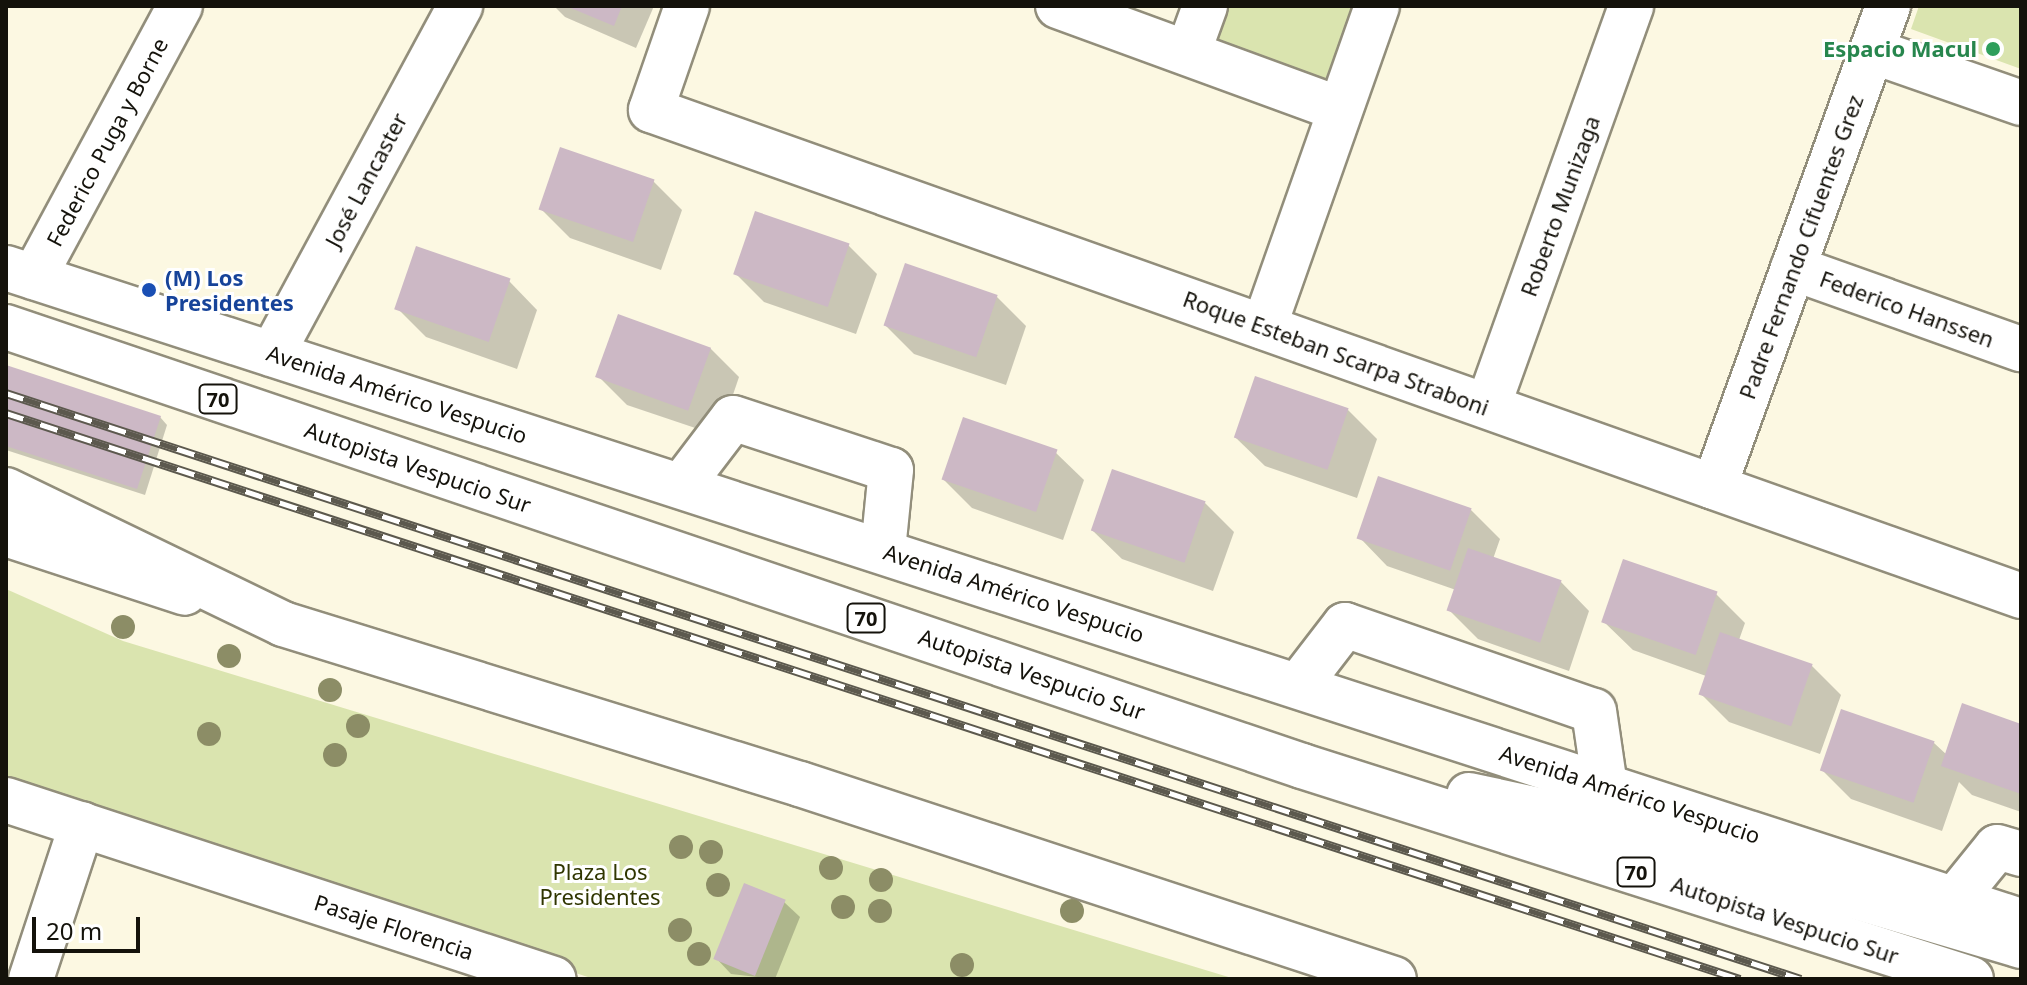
<!DOCTYPE html>
<meta charset="utf-8">
<style>
body{margin:0}
#map{position:relative;width:2027px;height:985px;overflow:hidden;background:#fcf8e2;font-family:"Noto Sans",sans-serif}
div>[style]{position:absolute}
.green>*{inset:0;background:#dae4af}
.shadow>*{inset:0;background:#0003}
.building>*{inset:0;background:#ccb8c5;transform-origin:0 0}
.roads{filter:drop-shadow(2px 0 #928e7b) drop-shadow(-2px 0 #928e7b) drop-shadow(0 2px #928e7b) drop-shadow(0 -2px #928e7b)}
.minor>*{height:44px;margin:-22px;padding:0 22px;transform-origin:22px;border-radius:22px;background:#fff}
.major>*{height:44px;margin:-22px;padding:0 22px;transform-origin:22px;border-radius:22px;background:#fff}
.highway>*{height:44px;margin:-22px;padding:0 22px;transform-origin:22px;border-radius:22px;background:#fff}
.rail>*{height:9px;margin-top:-4.5px;transform-origin:0;background:repeating-linear-gradient(90deg,#fff 0 18px,#5c594e 0 36px);box-sizing:border-box;border-block:2px solid #5c594e}
.trees>*{width:24px;height:24px;margin:-12px;border-radius:50%;background:#8c8d66}
.dots>*{width:22px;height:22px;translate:-50% -50%;box-sizing:border-box;border:4px solid #fff;border-radius:50%}
span{translate:-50% -50%;white-space:nowrap;text-align:center;line-height:1.15;-webkit-text-stroke:6px #fff;paint-order:stroke}
.shield-label span{padding:2px 6px;background:#fff;border:2px solid;border-radius:6px;-webkit-text-stroke-width:0}
.shield-label{font-size:20px;color:#14120b;font-weight:700}
.leisure-label{font-size:22px;color:#27864d;font-weight:700}
.right{translate:-100% -50%;text-align:right}
.street-label{font-size:22px;color:#14120b}
.transit-label{font-size:22px;color:#164399;font-weight:700}
.left{translate:0 -50%;text-align:left}
.park-label{font-size:22px;color:#303601}
.frame{position:absolute;inset:0;border:8px solid #14120b;pointer-events:none}
.scale{position:absolute;left:32px;top:917px;width:108px;height:36px;box-sizing:border-box;border:4px solid #14120b;border-top:0;padding-left:10px;font-size:24px;line-height:28px;white-space:nowrap;color:#14120b;-webkit-text-stroke:6px #fff;paint-order:stroke}
</style>
<div id="map">
<div class="green">
<div style="clip-path:polygon(1216px 6px,1365px 6px,1333px 96px,1202px 46px)"></div>
<div style="clip-path:polygon(1919px 6px,2021px 6px,2021px 69px,1911px 29px)"></div>
<div style="clip-path:polygon(6px 589px,123px 641px,1235px 979px,594px 979px,6px 788px)"></div>
</div>
<div class="shadow">
<div style="clip-path:polygon(554px 6px,654px 6px,636px 48px,565px 17px)"></div>
<div style="clip-path:polygon(653px 181px,682px 210px,661px 270px,570px 238px,541px 209px)"></div>
<div style="clip-path:polygon(848px 245px,877px 274px,856px 334px,764px 302px,735px 273px)"></div>
<div style="clip-path:polygon(906px 265px,997px 297px,1026px 326px,1006px 385px,914px 354px,885px 325px)"></div>
<div style="clip-path:polygon(509px 281px,537px 310px,517px 369px,426px 337px,397px 308px)"></div>
<div style="clip-path:polygon(710px 348px,739px 377px,719px 436px,627px 405px,598px 376px)"></div>
<div style="clip-path:polygon(6px 367px,160px 417px,167px 425px,145px 495px,6px 450px)"></div>
<div style="clip-path:polygon(1348px 410px,1377px 439px,1357px 498px,1265px 466px,1236px 438px)"></div>
<div style="clip-path:polygon(1055px 452px,1084px 480px,1063px 540px,972px 508px,943px 479px)"></div>
<div style="clip-path:polygon(1205px 503px,1234px 532px,1213px 591px,1122px 559px,1093px 531px)"></div>
<div style="clip-path:polygon(1471px 510px,1500px 539px,1493px 559px,1561px 582px,1589px 611px,1569px 671px,1478px 639px,1449px 610px,1456px 590px,1387px 566px,1359px 537px)"></div>
<div style="clip-path:polygon(1716px 594px,1745px 623px,1739px 640px,1812px 666px,1841px 695px,1820px 754px,1729px 722px,1700px 693px,1706px 676px,1633px 650px,1604px 622px)"></div>
<div style="clip-path:polygon(2021px 726px,2021px 812px,1972px 795px,1959px 782px,1942px 831px,1851px 799px,1822px 770px,1934px 743px,1947px 755px)"></div>
<div style="clip-path:polygon(784px 902px,800px 917px,775px 979px,731px 974px,716px 958px)"></div>
</div>
<div class="building">
<div style="clip-path:polygon(566px 6px,622px 6px,614px 26px)"></div>
<div style="left:560px;top:147px;width:100px;height:66px;rotate:19deg"></div>
<div style="left:755px;top:211px;width:100px;height:67px;rotate:19deg"></div>
<div style="left:416px;top:246px;width:100px;height:67px;rotate:19deg"></div>
<div style="left:905px;top:263px;width:98px;height:66px;rotate:19deg"></div>
<div style="left:618px;top:314px;width:99px;height:67px;rotate:20deg"></div>
<div style="clip-path:polygon(6px 365px,161px 416px,137px 489px,6px 446px)"></div>
<div style="left:1255px;top:376px;width:99px;height:65px;rotate:19deg"></div>
<div style="left:963px;top:417px;width:100px;height:66px;rotate:19deg"></div>
<div style="left:1112px;top:469px;width:99px;height:65px;rotate:19deg"></div>
<div style="left:1378px;top:476px;width:99px;height:66px;rotate:19deg"></div>
<div style="left:1468px;top:548px;width:99px;height:66px;rotate:19deg"></div>
<div style="left:1623px;top:559px;width:100px;height:67px;rotate:19deg"></div>
<div style="left:1720px;top:632px;width:98px;height:66px;rotate:19deg"></div>
<div style="clip-path:polygon(1962px 703px,2021px 724px,2021px 794px,1941px 766px)"></div>
<div style="left:1841px;top:709px;width:99px;height:65px;rotate:19deg"></div>
<div style="left:744px;top:883px;width:45px;height:82px;rotate:22deg"></div>
</div>
<div class="roads">
<div class="minor">
<div style="left:687px;top:6px;width:110px;rotate:109.1deg"></div>
<div style="left:651px;top:110px;width:1454px;rotate:19.53deg"></div>
<div style="left:1058px;top:6px;width:300px;rotate:20.1deg"></div>
<div style="left:1872px;top:51px;width:158px;rotate:19.2deg"></div>
<div style="left:1188px;top:53px;width:50px;rotate:-70.1deg"></div>
<div style="left:1793px;top:268px;width:242px;rotate:19.6deg"></div>
<div style="left:34px;top:277px;width:308px;rotate:-61.7deg"></div>
<div style="left:1264px;top:327px;width:340px;rotate:-70.6deg"></div>
<div style="left:272px;top:354px;width:396px;rotate:-61.6deg"></div>
<div style="left:1488px;top:406px;width:425px;rotate:-70.3deg"></div>
<div style="left:682px;top:485px;width:84px;rotate:-52.7deg"></div>
<div style="left:733px;top:418px;width:166px;rotate:18.2deg"></div>
<div style="left:891px;top:470px;width:80px;rotate:95.7deg"></div>
<div style="left:1714px;top:487px;width:512px;rotate:-70.11deg"></div>
<div style="left:1298px;top:686px;width:77px;rotate:-52.4deg"></div>
<div style="left:1345px;top:625px;width:263px;rotate:19.1deg"></div>
<div style="left:1594px;top:711px;width:76px;rotate:81.7deg"></div>
<div style="left:6px;top:800px;width:576px;rotate:18.09deg"></div>
<div style="left:1954px;top:900px;width:68px;rotate:-50.9deg"></div>
<div style="left:1997px;top:847px;width:25px;rotate:16deg"></div>
<div style="left:31px;top:979px;width:163px;rotate:-71.8deg"></div>
</div>
<div class="major">
<div style="left:6px;top:268px;width:2118px;rotate:17.96deg"></div>
<div style="left:6px;top:534px;width:188px;rotate:18.2deg"></div>
</div>
<div class="highway">
<div style="left:6px;top:327px;width:1368px;rotate:18.71deg"></div>
<div style="left:1302px;top:766px;width:702px;rotate:17.66deg"></div>
<div style="left:6px;top:490px;width:308px;rotate:25.8deg"></div>
<div style="left:283px;top:624px;width:541px;rotate:17.2deg"></div>
<div style="left:800px;top:784px;width:625px;rotate:18.17deg"></div>
<div style="left:1469px;top:795px;width:157px;rotate:12.1deg"></div>
<div style="left:1623px;top:828px;width:415px;rotate:16.5deg"></div>
</div>
</div>
<div class="rail">
<div style="left:6px;top:393px;width:1888px;rotate:18.08deg"></div>
<div style="left:6px;top:413px;width:1824px;rotate:18.08deg"></div>
</div>
<div class="trees">
<div style="left:123px;top:627px"></div>
<div style="left:229px;top:656px"></div>
<div style="left:330px;top:690px"></div>
<div style="left:358px;top:726px"></div>
<div style="left:209px;top:734px"></div>
<div style="left:335px;top:755px"></div>
<div style="left:681px;top:847px"></div>
<div style="left:711px;top:852px"></div>
<div style="left:831px;top:868px"></div>
<div style="left:881px;top:880px"></div>
<div style="left:718px;top:885px"></div>
<div style="left:843px;top:907px"></div>
<div style="left:880px;top:911px"></div>
<div style="left:1072px;top:911px"></div>
<div style="left:680px;top:930px"></div>
<div style="left:699px;top:954px"></div>
<div style="left:962px;top:965px"></div>
</div>
<div class="dots">
<div style="left:1993px;top:49px;background:#2e9e5b"></div>
<div style="left:149px;top:290px;background:#1a4fb4"></div>
</div>
<div class="shield-label">
<span style="left:218px;top:399px">70</span>
<span style="left:866px;top:618px">70</span>
<span style="left:1636px;top:872px">70</span>
</div>
<div class="leisure-label">
<span class="right" style="left:1977px;top:49px">Espacio Macul</span>
</div>
<div class="street-label">
<span style="left:107px;top:142px;rotate:-62deg">Federico Puga y Borne</span>
<span style="left:366px;top:180px;rotate:-62deg">José Lancaster</span>
<span style="left:1560px;top:206px;rotate:-70deg">Roberto Munizaga</span>
<span style="left:1801px;top:247px;rotate:-70deg">Padre Fernando Cifuentes Grez</span>
<span style="left:1907px;top:309px;rotate:20deg">Federico Hanssen</span>
<span style="left:1336px;top:353px;rotate:20deg">Roque Esteban Scarpa Straboni</span>
<span style="left:397px;top:394px;rotate:18deg">Avenida Américo Vespucio</span>
<span style="left:418px;top:467px;rotate:19deg">Autopista Vespucio Sur</span>
<span style="left:1014px;top:593px;rotate:18deg">Avenida Américo Vespucio</span>
<span style="left:1032px;top:674px;rotate:19deg">Autopista Vespucio Sur</span>
<span style="left:1630px;top:794px;rotate:18deg">Avenida Américo Vespucio</span>
<span style="left:1785px;top:920px;rotate:18deg">Autopista Vespucio Sur</span>
<span style="left:394px;top:927px;rotate:18deg">Pasaje Florencia</span>
</div>
<div class="transit-label">
<span class="left" style="left:165px;top:290px">(M) Los<br>Presidentes</span>
</div>
<div class="park-label">
<span style="left:600px;top:884px">Plaza Los<br>Presidentes</span>
</div>
<div class="frame"></div>
<div class="scale">20 m</div>
</div>
